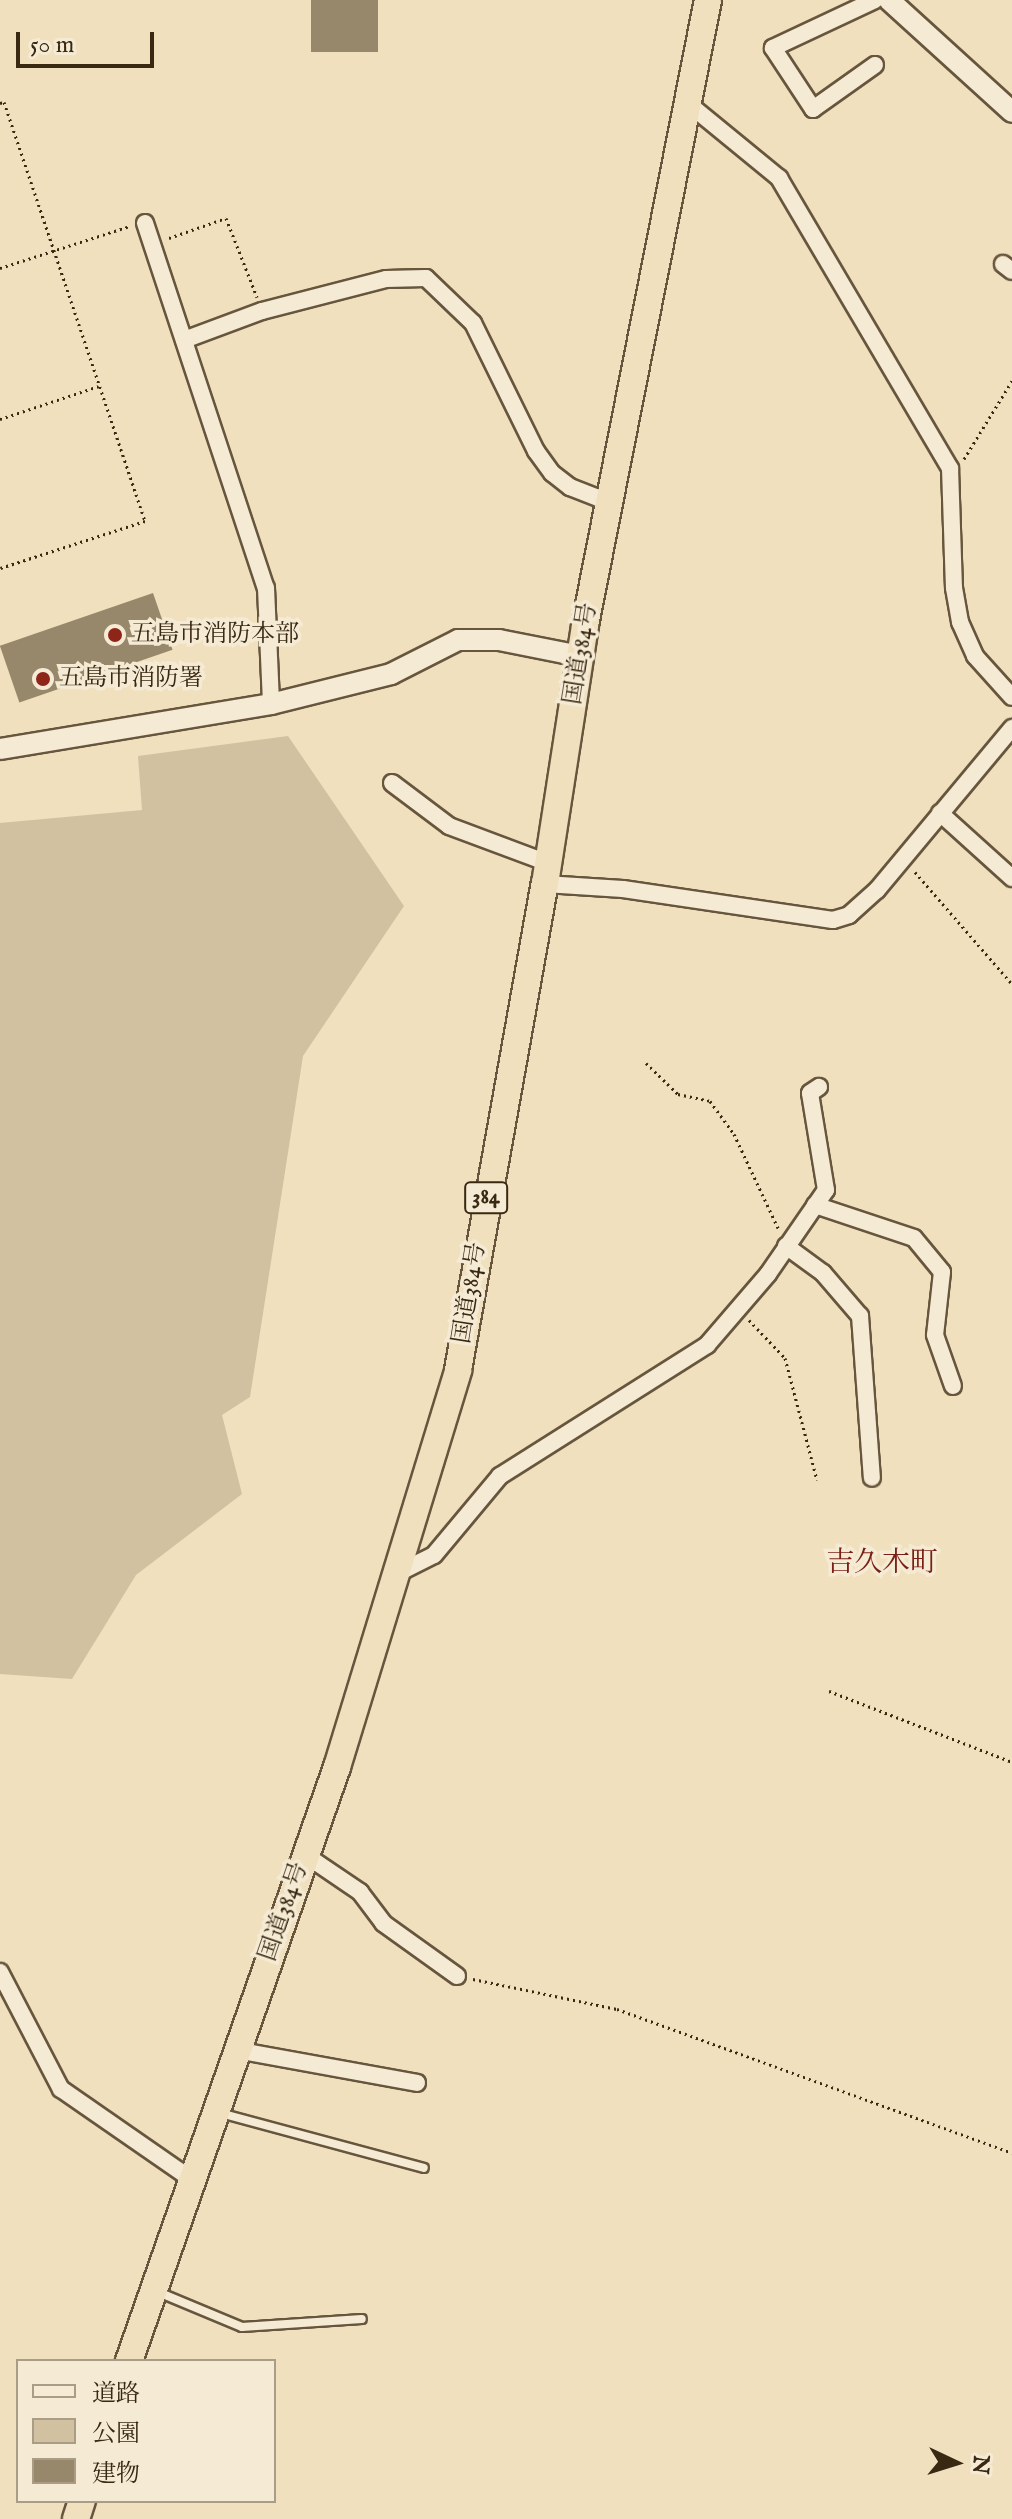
<!DOCTYPE html>
<meta charset="utf-8">
<style>
body{margin:0}
#map{position:relative;width:1012px;height:2519px;overflow:hidden;background:#f0e0be;font-family:"IM FELL English","Noto Serif JP",serif}
div>[style]{position:absolute}
.green>*{inset:0;background:#d1c1a1}
.building>*{inset:0;background:#98886b;transform-origin:0 0}
.path>*{height:3px;margin-top:-1.5px;transform-origin:0;background:repeating-linear-gradient(90deg,#392812 0 2px,transparent 0 6px)}
.roads{filter:drop-shadow(2px 0 #67563d) drop-shadow(-2px 0 #67563d) drop-shadow(0 2px #67563d) drop-shadow(0 -2px #67563d)}
.service>*{height:8px;margin:-4px;padding:0 4px;transform-origin:4px;border-radius:4px;background:#f5ebd5}
.minor>*{height:16px;margin:-8px;padding:0 8px;transform-origin:8px;border-radius:8px;background:#f5ebd5}
.tertiary>*{height:20px;margin:-10px;padding:0 10px;transform-origin:10px;border-radius:10px;background:#f5ebd5}
.trunk>*{height:26px;margin:-13px;padding:0 13px;transform-origin:13px;border-radius:13px;background:#f0e0be}
.dots>*{width:22px;height:22px;translate:-50% -50%;box-sizing:border-box;border:4px solid #f5ebd5;border-radius:50%}
span{translate:-50% -50%;white-space:nowrap;text-align:center;line-height:1.15;-webkit-text-stroke:7px #f5ebd5;paint-order:stroke}
.shield-label span{padding:2px 6px;background:#f5ebd5;border:2px solid;border-radius:6px;-webkit-text-stroke-width:0}
.shield-label{font-size:22px;color:#392812;font-weight:700}
.poi-label{font-size:24px;color:#392812}
.left{translate:0 -50%;text-align:left}
.street-label{font-size:24px;color:#392812}
.quarter-label{font-size:28px;color:#7a1f14}
.legend{position:absolute;left:16px;top:2359px;width:260px;height:144px;box-sizing:border-box;background:#f5ebd5;border:2px solid #aa9d87;margin:0;padding:10px 14px;list-style:none;font-size:24px;color:#392812}
.legend li{display:flex;align-items:center;gap:16px;height:40px}
.legend b{width:40px;border:2px solid #aa9d87}
.north{position:absolute;left:916px;top:2423px;width:80px;height:80px;-webkit-text-stroke:6px #f5ebd5;paint-order:stroke;rotate:94deg;font-size:22px;font-weight:700;line-height:32px;text-align:center;color:#392812}
.north::after{content:'';display:block;margin:auto;width:28px;height:36px;background:#392812;clip-path:polygon(50% 0,100% 100%,50% 72%,0 100%)}
.scale{position:absolute;left:16px;top:32px;width:138px;height:36px;box-sizing:border-box;border:4px solid #392812;border-top:0;padding-left:10px;font-size:24px;line-height:28px;white-space:nowrap;color:#392812;-webkit-text-stroke:6px #f5ebd5;paint-order:stroke}
</style>
<div id="map">
<div class="green">
<div style="clip-path:polygon(288px 736px,404px 906px,303px 1056px,250px 1397px,222px 1415px,242px 1494px,136px 1575px,72px 1679px,0 1674px,0 823px,142px 810px,138px 756px)"></div>
</div>
<div class="building">
<div style="left:311px;top:0;width:67px;height:52px"></div>
<div style="left:153px;top:593px;width:60px;height:162px;rotate:71deg"></div>
</div>
<div class="path">
<div style="left:0;top:103px;width:4px;rotate:-14deg"></div>
<div style="left:4px;top:102px;width:442px;rotate:71.4deg"></div>
<div style="left:145px;top:521px;width:152px;rotate:162deg"></div>
<div style="left:169px;top:238px;width:60px;rotate:-19.3deg"></div>
<div style="left:226px;top:218px;width:85px;rotate:68.6deg"></div>
<div style="left:0;top:268px;width:137px;rotate:-17.9deg"></div>
<div style="left:0;top:419px;width:104px;rotate:-18.4deg"></div>
<div style="left:964px;top:459px;width:92px;rotate:-58.4deg"></div>
<div style="left:915px;top:872px;width:148px;rotate:49.1deg"></div>
<div style="left:646px;top:1063px;width:45px;rotate:44.1deg"></div>
<div style="left:678px;top:1094px;width:33px;rotate:12deg"></div>
<div style="left:710px;top:1101px;width:41px;rotate:54deg"></div>
<div style="left:734px;top:1134px;width:104px;rotate:64.9deg"></div>
<div style="left:749px;top:1320px;width:52px;rotate:46.5deg"></div>
<div style="left:785px;top:1358px;width:126px;rotate:75.3deg"></div>
<div style="left:829px;top:1691px;width:196px;rotate:21.2deg"></div>
<div style="left:473px;top:1979px;width:147px;rotate:11.8deg"></div>
<div style="left:617px;top:2009px;width:420px;rotate:20deg"></div>
</div>
<div class="roads">
<div class="service">
<div style="left:220px;top:2113px;width:211px;rotate:15.1deg"></div>
<div style="left:158px;top:2292px;width:91px;rotate:22.6deg"></div>
<div style="left:242px;top:2327px;width:120px;rotate:-3.8deg"></div>
</div>
<div class="minor">
<div style="left:875px;top:0;width:113px;rotate:154.8deg"></div>
<div style="left:773px;top:48px;width:73px;rotate:56.7deg"></div>
<div style="left:813px;top:109px;width:76px;rotate:-35.4deg"></div>
<div style="left:685px;top:101px;width:122px;rotate:39.3deg"></div>
<div style="left:779px;top:178px;width:337px;rotate:59.5deg"></div>
<div style="left:950px;top:468px;width:120px;rotate:88.1deg"></div>
<div style="left:954px;top:588px;width:35px;rotate:80deg"></div>
<div style="left:960px;top:622px;width:37px;rotate:66deg"></div>
<div style="left:975px;top:656px;width:55px;rotate:47.9deg"></div>
<div style="left:145px;top:223px;width:385px;rotate:71.7deg"></div>
<div style="left:266px;top:588px;width:116px;rotate:87.5deg"></div>
<div style="left:1003px;top:264px;width:11px;rotate:38deg"></div>
<div style="left:184px;top:340px;width:83px;rotate:-20.4deg"></div>
<div style="left:262px;top:311px;width:128px;rotate:-14.5deg"></div>
<div style="left:386px;top:279px;width:40px;rotate:-1.4deg"></div>
<div style="left:426px;top:278px;width:65px;rotate:43.8deg"></div>
<div style="left:473px;top:323px;width:143px;rotate:63.8deg"></div>
<div style="left:536px;top:451px;width:27px;rotate:54deg"></div>
<div style="left:552px;top:473px;width:23px;rotate:38deg"></div>
<div style="left:570px;top:487px;width:44px;rotate:21.3deg"></div>
<div style="left:392px;top:783px;width:71px;rotate:37deg"></div>
<div style="left:449px;top:826px;width:106px;rotate:20.5deg"></div>
<div style="left:940px;top:813px;width:97px;rotate:42.1deg"></div>
<div style="left:545px;top:884px;width:78px;rotate:3.7deg"></div>
<div style="left:623px;top:889px;width:212px;rotate:8.4deg"></div>
<div style="left:833px;top:920px;width:17px;rotate:-17deg"></div>
<div style="left:849px;top:915px;width:38px;rotate:-42deg"></div>
<div style="left:877px;top:890px;width:211px;rotate:-50.2deg"></div>
<div style="left:815px;top:1205px;width:104px;rotate:18.4deg"></div>
<div style="left:914px;top:1238px;width:44px;rotate:50.5deg"></div>
<div style="left:942px;top:1272px;width:63px;rotate:96.3deg"></div>
<div style="left:935px;top:1335px;width:54px;rotate:70.6deg"></div>
<div style="left:786px;top:1246px;width:46px;rotate:36.1deg"></div>
<div style="left:823px;top:1273px;width:57px;rotate:49.3deg"></div>
<div style="left:860px;top:1316px;width:162px;rotate:85.8deg"></div>
<div style="left:398px;top:1573px;width:40px;rotate:-26.6deg"></div>
<div style="left:434px;top:1555px;width:103px;rotate:-50.1deg"></div>
<div style="left:500px;top:1476px;width:245px;rotate:-32.3deg"></div>
<div style="left:707px;top:1345px;width:94px;rotate:-49.3deg"></div>
<div style="left:768px;top:1274px;width:102px;rotate:-55.4deg"></div>
<div style="left:826px;top:1190px;width:98px;rotate:-99.4deg"></div>
<div style="left:810px;top:1093px;width:11px;rotate:-34deg"></div>
<div style="left:304px;top:1854px;width:68px;rotate:34.2deg"></div>
<div style="left:360px;top:1892px;width:39px;rotate:53deg"></div>
<div style="left:383px;top:1923px;width:91px;rotate:35.6deg"></div>
<div style="left:0;top:1972px;width:132px;rotate:62.5deg"></div>
<div style="left:61px;top:2089px;width:158px;rotate:34.7deg"></div>
<div style="left:236px;top:2050px;width:184px;rotate:10.3deg"></div>
</div>
<div class="tertiary">
<div style="left:889px;top:0;width:166px;rotate:42.3deg"></div>
<div style="left:0;top:749px;width:275px;rotate:-9.4deg"></div>
<div style="left:271px;top:704px;width:124px;rotate:-14deg"></div>
<div style="left:391px;top:674px;width:75px;rotate:-26.9deg"></div>
<div style="left:458px;top:640px;width:41px"></div>
<div style="left:499px;top:640px;width:83px;rotate:11.2deg"></div>
</div>
<div class="trunk">
<div style="left:129px;top:2361px;width:629px;rotate:-70.7deg"></div>
<div style="left:337px;top:1767px;width:415px;rotate:-73deg"></div>
<div style="left:458px;top:1370px;width:494px;rotate:-79.9deg"></div>
<div style="left:545px;top:884px;width:262px;rotate:-81.2deg"></div>
<div style="left:585px;top:625px;width:637px;rotate:-78.87deg"></div>
<div style="left:76px;top:2519px;width:19px;rotate:-72deg"></div>
</div>
</div>
<div class="dots">
<div style="left:115px;top:635px;background:#8f2418"></div>
<div style="left:43px;top:679px;background:#8f2418"></div>
</div>
<div class="shield-label">
<span style="left:486px;top:1198px">384</span>
</div>
<div class="poi-label">
<span class="left" style="left:131px;top:635px">五島市消防本部</span>
<span class="left" style="left:59px;top:679px">五島市消防署</span>
</div>
<div class="street-label">
<span style="left:581px;top:654px;rotate:-81deg">国道384号</span>
<span style="left:470px;top:1293px;rotate:-81deg">国道384号</span>
<span style="left:284px;top:1912px;rotate:-71deg">国道384号</span>
</div>
<div class="quarter-label">
<span style="left:882px;top:1564px">吉久木町</span>
</div>
<ul class="legend">
<li><b style="height:10px;background:#f5ebd5"></b>道路</li>
<li><b style="height:22px;background:#d1c1a1"></b>公園</li>
<li><b style="height:22px;background:#98886b"></b>建物</li>
</ul>
<div class="north">N</div>
<div class="scale">50 m</div>
</div>
